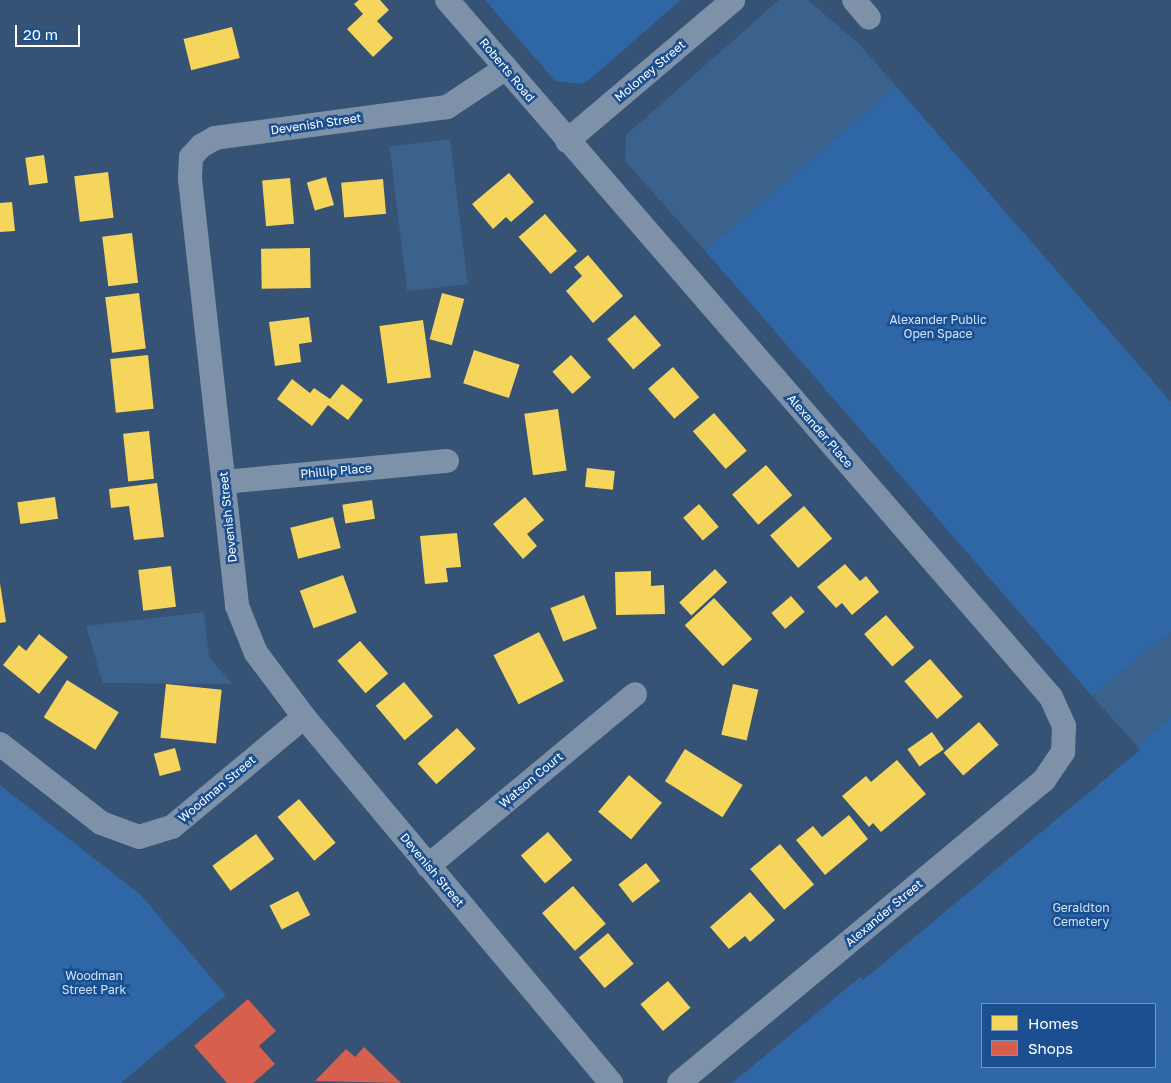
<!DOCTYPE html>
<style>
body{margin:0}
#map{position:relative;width:1171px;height:1083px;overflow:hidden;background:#365274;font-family:"Golos Text",sans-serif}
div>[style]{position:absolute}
.green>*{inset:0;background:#2f66a5}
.water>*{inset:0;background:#3b618d;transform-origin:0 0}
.homes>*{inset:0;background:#f6d55c;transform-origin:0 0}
.shops>*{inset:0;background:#d6604d}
.minor>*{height:24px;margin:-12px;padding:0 12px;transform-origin:12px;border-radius:12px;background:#7d92a8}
span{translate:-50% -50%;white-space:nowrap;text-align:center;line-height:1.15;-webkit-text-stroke:5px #1b4f8f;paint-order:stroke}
.street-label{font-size:12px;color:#fff}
.park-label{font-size:12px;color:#cfe3fa}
.legend{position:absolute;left:981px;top:1003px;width:175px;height:65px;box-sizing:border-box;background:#1b4f8f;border:1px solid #7695bc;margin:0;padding:6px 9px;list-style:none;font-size:15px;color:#fff}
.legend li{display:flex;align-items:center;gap:10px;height:25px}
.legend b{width:25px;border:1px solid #7695bc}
.scale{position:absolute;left:15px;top:25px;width:65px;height:22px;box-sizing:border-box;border:2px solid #fff;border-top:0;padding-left:6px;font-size:15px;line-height:18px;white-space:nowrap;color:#fff;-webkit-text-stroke:4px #1b4f8f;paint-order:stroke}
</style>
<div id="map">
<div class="green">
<div style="clip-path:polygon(485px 0,681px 0,584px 84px,555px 81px)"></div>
<div style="clip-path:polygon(896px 86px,1171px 402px,1171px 632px,1092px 696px,705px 251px)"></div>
<div style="clip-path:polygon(evenodd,1171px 717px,1171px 1083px,732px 1083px,860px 977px,863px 980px,1140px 750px,1137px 746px,1171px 717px,982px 1004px,1155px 1004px,1155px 1067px,982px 1067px,982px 1004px)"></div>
<div style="clip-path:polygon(0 785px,141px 895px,226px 995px,121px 1083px,0 1083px)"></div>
</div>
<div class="water">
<div style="clip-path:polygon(779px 0,808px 0,859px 44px,896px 86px,705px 251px,625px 161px,626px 135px)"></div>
<div style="left:450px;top:139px;width:146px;height:61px;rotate:83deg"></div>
<div style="clip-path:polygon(204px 612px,209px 657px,232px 684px,103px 683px,86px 626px)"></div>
<div style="clip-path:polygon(1171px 632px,1171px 717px,1137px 746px,1092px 696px)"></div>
</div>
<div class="homes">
<div style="clip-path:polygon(359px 0,380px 0,389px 10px,377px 21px,393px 38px,373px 57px,347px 29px,363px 14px,354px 4px)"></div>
<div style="left:232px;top:27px;width:32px;height:50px;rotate:76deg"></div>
<div style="left:44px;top:155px;width:28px;height:19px;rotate:82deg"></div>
<div style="left:108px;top:172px;width:46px;height:34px;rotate:83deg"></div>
<div style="clip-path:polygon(509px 173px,534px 202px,511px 222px,506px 217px,493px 229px,472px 204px)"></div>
<div style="left:326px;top:177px;width:29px;height:20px;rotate:74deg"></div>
<div style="left:290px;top:178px;width:46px;height:28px;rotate:85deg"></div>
<div style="left:383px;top:179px;width:35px;height:42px;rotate:85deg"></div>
<div style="clip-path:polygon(12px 202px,15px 231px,0 232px,0 203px)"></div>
<div style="left:545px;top:214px;width:49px;height:35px;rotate:49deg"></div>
<div style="left:132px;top:233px;width:50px;height:30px;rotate:83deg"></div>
<div style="left:310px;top:248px;width:40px;height:49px;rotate:89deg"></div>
<div style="clip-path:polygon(588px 255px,623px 296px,593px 323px,566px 291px,582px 276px,574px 267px)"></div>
<div style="left:139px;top:293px;width:56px;height:34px;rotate:83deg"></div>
<div style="left:442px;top:293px;width:23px;height:48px;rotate:15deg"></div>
<div style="left:635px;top:315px;width:40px;height:37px;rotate:49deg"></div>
<div style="clip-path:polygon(309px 317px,312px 342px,299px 344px,301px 362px,275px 366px,269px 322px)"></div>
<div style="left:423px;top:320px;width:58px;height:44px;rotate:82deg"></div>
<div style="left:474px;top:350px;width:48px;height:35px;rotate:18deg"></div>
<div style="left:148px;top:355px;width:54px;height:38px;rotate:84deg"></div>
<div style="left:571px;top:355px;width:30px;height:25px;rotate:48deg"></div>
<div style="left:673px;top:367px;width:40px;height:33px;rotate:49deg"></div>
<div style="clip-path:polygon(292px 379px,310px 393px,314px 388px,330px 399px,342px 384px,363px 400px,348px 420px,328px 405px,312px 426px,277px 399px)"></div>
<div style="left:558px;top:409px;width:62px;height:34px;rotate:82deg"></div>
<div style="left:714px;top:413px;width:50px;height:28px;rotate:49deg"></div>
<div style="left:149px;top:431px;width:48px;height:26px;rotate:84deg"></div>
<div style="left:766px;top:465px;width:40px;height:45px;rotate:49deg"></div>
<div style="left:587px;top:468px;width:28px;height:19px;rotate:6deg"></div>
<div style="clip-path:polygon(157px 483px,164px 537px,134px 540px,129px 506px,111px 508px,109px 489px)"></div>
<div style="left:55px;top:497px;width:22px;height:38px;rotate:82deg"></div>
<div style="clip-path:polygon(525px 497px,544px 520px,527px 534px,537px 546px,523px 559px,493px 524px)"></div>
<div style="left:372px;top:500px;width:19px;height:30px;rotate:81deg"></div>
<div style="left:699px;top:504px;width:30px;height:21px;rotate:49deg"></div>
<div style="left:804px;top:506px;width:43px;height:45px;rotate:49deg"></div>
<div style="left:333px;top:517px;width:32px;height:44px;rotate:76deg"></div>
<div style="clip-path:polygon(457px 533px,461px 567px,446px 568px,448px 582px,425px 584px,420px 536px)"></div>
<div style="clip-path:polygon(845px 564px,860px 581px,866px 576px,879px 592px,852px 615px,842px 603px,836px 608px,817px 587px)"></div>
<div style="left:171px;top:566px;width:41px;height:33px;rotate:83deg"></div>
<div style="left:715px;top:569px;width:18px;height:49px;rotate:47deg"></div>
<div style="clip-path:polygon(651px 571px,651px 586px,664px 585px,665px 614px,616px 615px,615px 572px)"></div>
<div style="left:343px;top:575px;width:40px;height:46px;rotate:70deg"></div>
<div style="clip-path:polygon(0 583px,6px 622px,0 623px)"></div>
<div style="left:584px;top:595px;width:36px;height:36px;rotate:69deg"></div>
<div style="left:791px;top:596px;width:21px;height:26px;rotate:49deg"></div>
<div style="left:714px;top:598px;width:56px;height:40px;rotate:47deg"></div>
<div style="left:886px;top:615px;width:43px;height:29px;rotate:49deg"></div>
<div style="left:539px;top:632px;width:55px;height:51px;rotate:63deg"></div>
<div style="clip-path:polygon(39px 634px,68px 657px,39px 694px,3px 665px,19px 645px,26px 651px)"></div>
<div style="left:360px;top:641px;width:43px;height:30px;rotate:49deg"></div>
<div style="left:930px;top:659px;width:50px;height:34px;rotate:49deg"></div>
<div style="left:67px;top:680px;width:61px;height:44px;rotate:32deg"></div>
<div style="left:404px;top:682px;width:45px;height:37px;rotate:50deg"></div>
<div style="left:166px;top:684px;width:56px;height:54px;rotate:6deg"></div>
<div style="left:733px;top:684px;width:26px;height:52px;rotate:13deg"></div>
<div style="left:979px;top:722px;width:30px;height:47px;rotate:49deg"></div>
<div style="left:457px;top:728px;width:28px;height:53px;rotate:48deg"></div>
<div style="left:932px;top:732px;width:21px;height:30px;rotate:55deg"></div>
<div style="left:175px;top:748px;width:23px;height:22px;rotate:75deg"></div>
<div style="left:685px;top:749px;width:68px;height:38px;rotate:32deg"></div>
<div style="clip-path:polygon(897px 760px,926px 794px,881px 832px,873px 823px,869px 827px,842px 796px,866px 776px,871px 782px)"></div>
<div style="left:629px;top:775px;width:43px;height:48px;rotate:40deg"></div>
<div style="left:299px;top:799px;width:57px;height:28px;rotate:50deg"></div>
<div style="clip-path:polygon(849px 815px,868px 839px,825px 875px,796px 840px,813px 826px,822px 837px)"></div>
<div style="left:548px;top:832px;width:37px;height:36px;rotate:49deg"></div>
<div style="left:256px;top:834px;width:31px;height:54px;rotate:54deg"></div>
<div style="left:780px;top:844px;width:53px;height:39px;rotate:50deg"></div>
<div style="left:646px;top:863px;width:23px;height:35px;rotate:52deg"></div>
<div style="left:573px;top:886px;width:50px;height:41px;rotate:49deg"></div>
<div style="left:298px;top:891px;width:27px;height:32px;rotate:63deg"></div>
<div style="clip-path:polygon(750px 892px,775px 920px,750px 942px,745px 936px,729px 949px,710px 927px)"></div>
<div style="left:608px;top:933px;width:40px;height:38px;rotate:50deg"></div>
<div style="left:668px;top:981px;width:35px;height:36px;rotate:50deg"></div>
</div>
<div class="shops">
<div style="clip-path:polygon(248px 999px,276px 1031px,259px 1046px,275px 1064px,253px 1083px,227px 1083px,194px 1046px)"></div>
<div style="clip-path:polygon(364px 1047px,401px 1083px,315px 1081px,346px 1049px,355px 1057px)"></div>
</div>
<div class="minor">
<div style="left:447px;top:0;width:922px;rotate:49.09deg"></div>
<div style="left:1051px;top:697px;width:32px;rotate:66deg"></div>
<div style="left:1064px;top:726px;width:26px;rotate:92deg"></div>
<div style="left:1063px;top:752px;width:34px;rotate:124deg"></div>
<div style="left:1044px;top:780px;width:474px;rotate:140.3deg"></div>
<div style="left:854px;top:0;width:23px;rotate:50deg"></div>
<div style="left:506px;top:68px;width:71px;rotate:146.5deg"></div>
<div style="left:447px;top:107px;width:234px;rotate:172.4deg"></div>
<div style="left:215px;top:138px;width:16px;rotate:150deg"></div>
<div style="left:201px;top:146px;width:15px;rotate:132deg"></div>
<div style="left:191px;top:157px;width:22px;rotate:93deg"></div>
<div style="left:190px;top:179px;width:430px;rotate:83.7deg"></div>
<div style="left:237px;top:606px;width:51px;rotate:68deg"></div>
<div style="left:256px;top:653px;width:80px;rotate:53.1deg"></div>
<div style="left:304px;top:717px;width:478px;rotate:50deg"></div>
<div style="left:567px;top:141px;width:218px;rotate:-40.3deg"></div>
<div style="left:224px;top:482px;width:224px;rotate:-5.4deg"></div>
<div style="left:0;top:744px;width:128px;rotate:38deg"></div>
<div style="left:101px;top:823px;width:40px;rotate:20.2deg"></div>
<div style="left:139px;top:837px;width:34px;rotate:-17deg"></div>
<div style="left:172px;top:827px;width:172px;rotate:-39.8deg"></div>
<div style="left:428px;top:866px;width:269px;rotate:-39.7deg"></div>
</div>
<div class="street-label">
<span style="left:507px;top:70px;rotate:50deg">Roberts Road</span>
<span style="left:650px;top:71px;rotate:-40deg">Moloney Street</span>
<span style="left:316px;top:124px;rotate:-8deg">Devenish Street</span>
<span style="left:820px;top:431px;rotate:49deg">Alexander Place</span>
<span style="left:336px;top:471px;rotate:-5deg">Phillip Place</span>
<span style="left:228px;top:517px;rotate:-96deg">Devenish Street</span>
<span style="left:531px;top:780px;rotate:-40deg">Watson Court</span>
<span style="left:217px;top:789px;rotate:-40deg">Woodman Street</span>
<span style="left:432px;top:870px;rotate:50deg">Devenish Street</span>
<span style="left:884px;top:913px;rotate:-40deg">Alexander Street</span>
</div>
<div class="park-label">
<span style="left:938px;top:327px">Alexander Public<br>Open Space</span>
<span style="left:1081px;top:915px">Geraldton<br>Cemetery</span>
<span style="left:94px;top:983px">Woodman<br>Street Park</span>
</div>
<ul class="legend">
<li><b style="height:14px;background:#f6d55c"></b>Homes</li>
<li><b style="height:14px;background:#d6604d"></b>Shops</li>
</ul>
<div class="scale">20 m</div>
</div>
